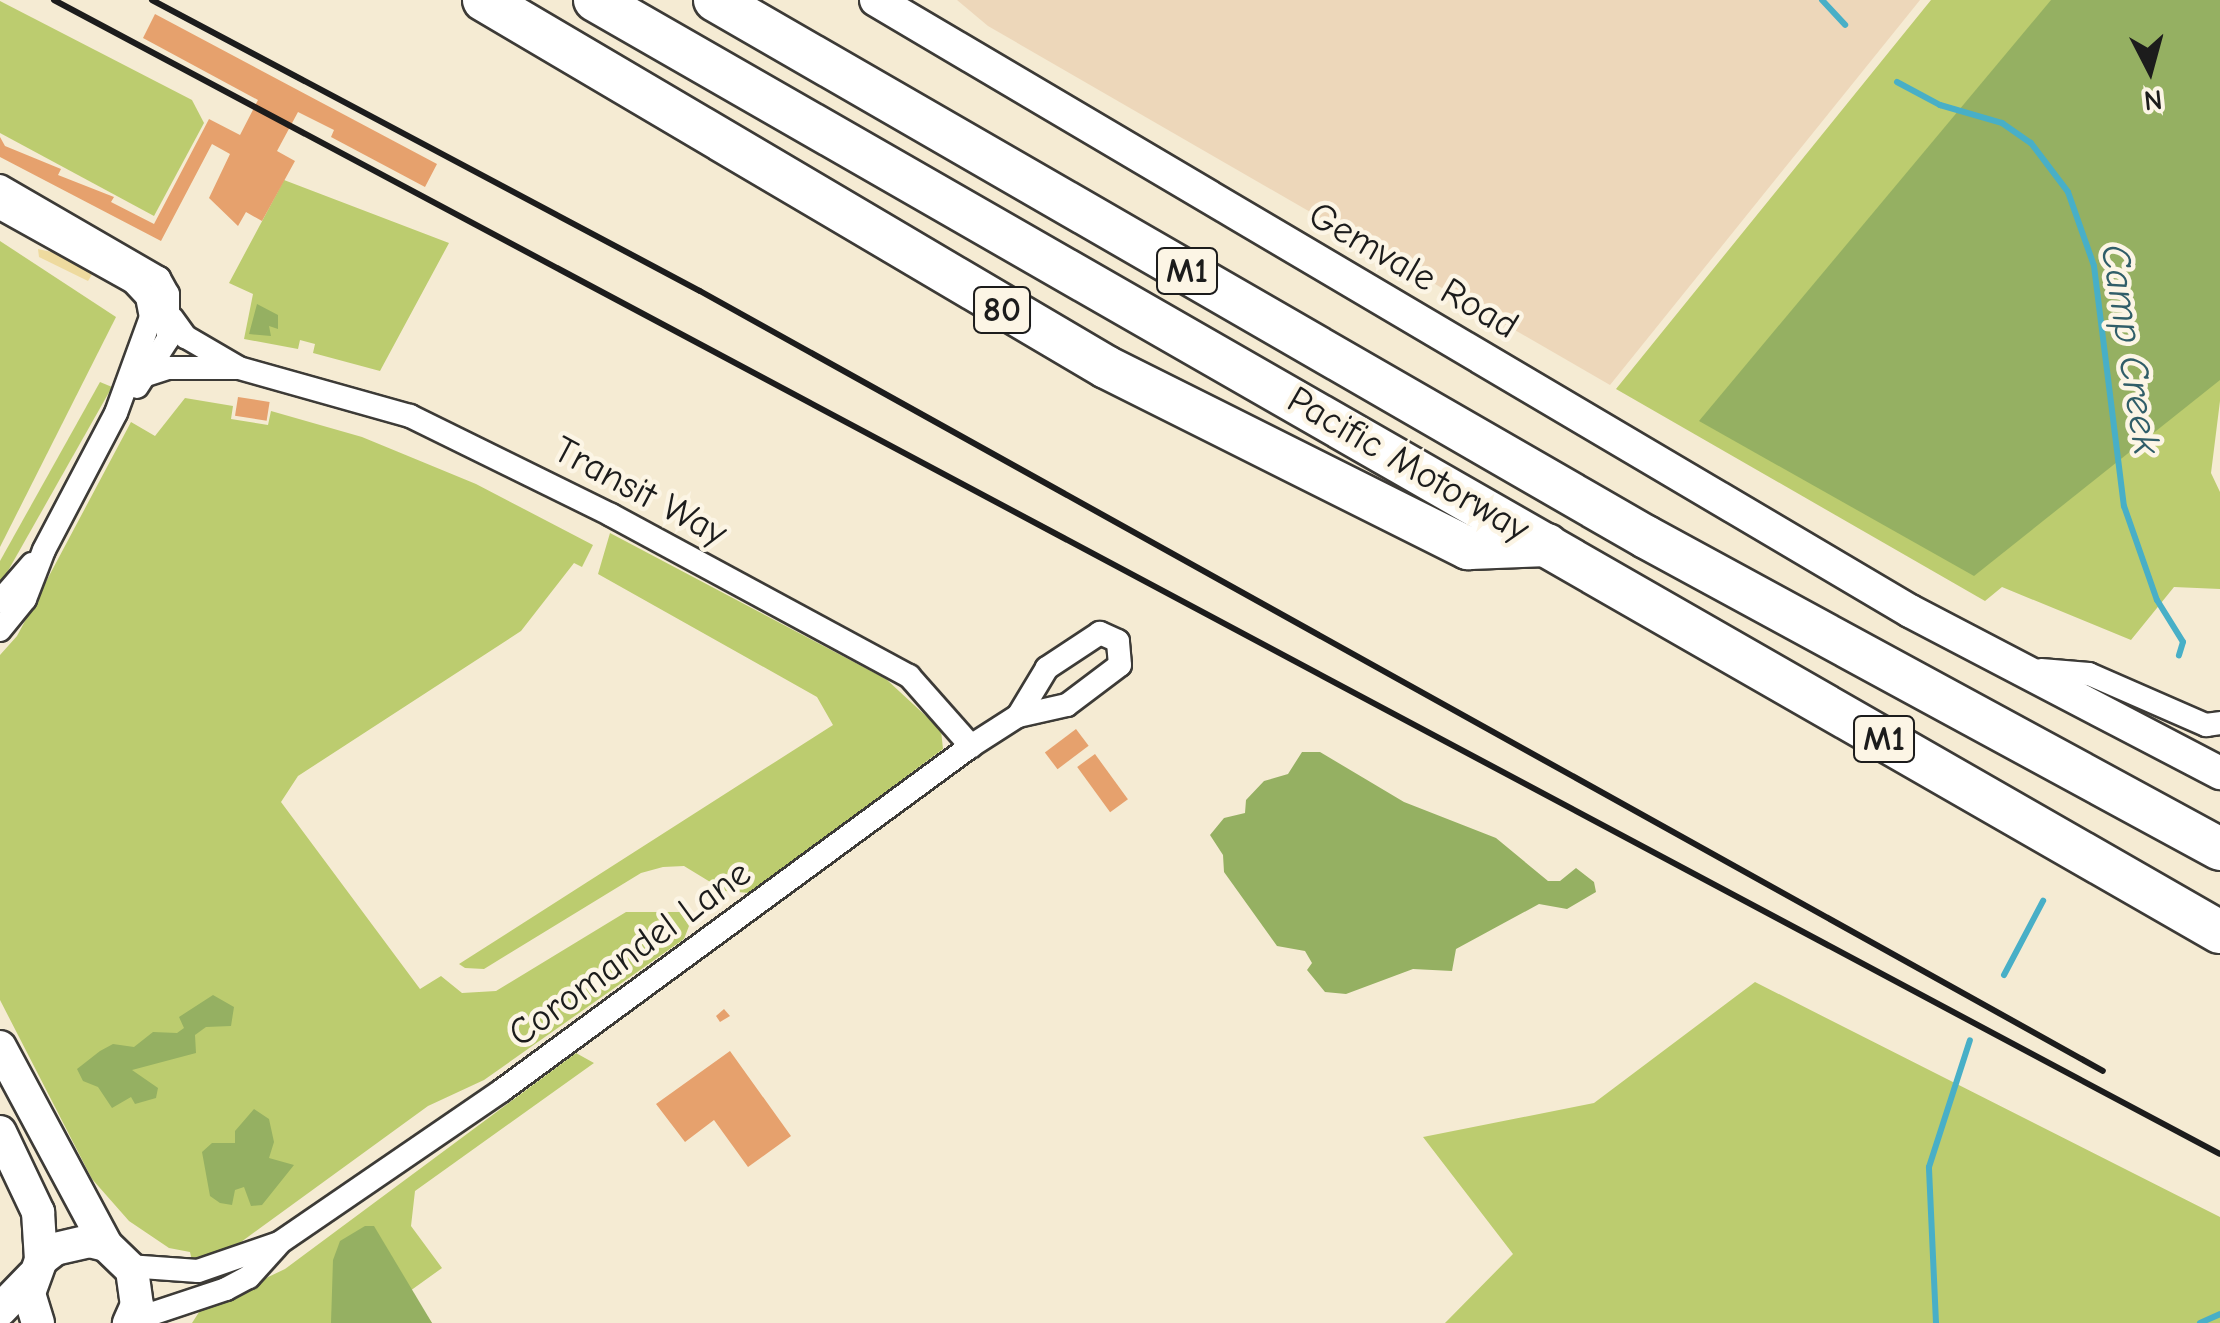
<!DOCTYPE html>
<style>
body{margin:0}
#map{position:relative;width:2220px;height:1323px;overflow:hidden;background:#f5ebd3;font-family:"Comic Neue",sans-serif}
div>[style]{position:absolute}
.built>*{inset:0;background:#edd7ba}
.green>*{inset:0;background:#bccc6f}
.forest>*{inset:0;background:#95b062}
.sand>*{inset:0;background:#eeda9e}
.stream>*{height:6px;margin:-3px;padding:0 3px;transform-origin:3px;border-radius:3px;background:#48afc7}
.building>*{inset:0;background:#e6a16d;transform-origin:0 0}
.roads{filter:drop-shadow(2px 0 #3d3b37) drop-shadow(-2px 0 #3d3b37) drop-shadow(0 2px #3d3b37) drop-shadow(0 -2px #3d3b37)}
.street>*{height:22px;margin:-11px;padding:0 11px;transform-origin:11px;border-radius:11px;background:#fff}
.secondary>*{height:32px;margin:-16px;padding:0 16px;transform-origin:16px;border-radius:16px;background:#fff}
.highway>*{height:42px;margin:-21px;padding:0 21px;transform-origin:21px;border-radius:21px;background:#fff}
.rail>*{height:6px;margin:-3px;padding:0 3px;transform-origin:3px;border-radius:3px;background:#1c1c1c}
span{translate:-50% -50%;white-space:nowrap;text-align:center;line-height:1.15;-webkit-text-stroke:9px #fcf5e5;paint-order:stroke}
.shield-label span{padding:2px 8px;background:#fcf5e5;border:2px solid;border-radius:8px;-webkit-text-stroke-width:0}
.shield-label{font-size:35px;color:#1c1c1c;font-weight:700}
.street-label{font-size:38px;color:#1c1c1c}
.water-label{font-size:40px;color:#305e69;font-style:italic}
.north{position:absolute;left:2100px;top:20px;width:100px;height:100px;-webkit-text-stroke:8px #fcf5e5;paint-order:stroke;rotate:174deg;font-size:28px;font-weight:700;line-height:40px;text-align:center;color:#1c1c1c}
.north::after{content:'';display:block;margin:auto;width:35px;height:45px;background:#1c1c1c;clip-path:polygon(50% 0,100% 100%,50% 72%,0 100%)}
</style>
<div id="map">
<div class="built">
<div style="clip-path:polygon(957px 0,1920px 0,1610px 385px,988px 26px)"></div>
</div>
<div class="green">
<div style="clip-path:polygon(1931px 0,2220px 0,2220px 401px,2211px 473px,2220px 492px,2220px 589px,2174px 587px,2131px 640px,2002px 587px,1985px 601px,1616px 389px)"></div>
<div style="clip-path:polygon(0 1px,192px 100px,204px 123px,154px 216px,0 133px)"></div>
<div style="clip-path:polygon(284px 180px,449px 243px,380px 371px,313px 353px,315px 344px,300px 340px,298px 349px,244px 339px,253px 294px,229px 283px)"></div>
<div style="clip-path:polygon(0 241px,116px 317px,0 547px)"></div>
<div style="clip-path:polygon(100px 382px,112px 387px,0 585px,0 561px)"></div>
<div style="clip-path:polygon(185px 398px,233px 406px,231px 419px,268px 425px,271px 411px,362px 437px,476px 484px,593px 545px,582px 567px,574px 563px,521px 631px,298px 776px,281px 802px,420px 989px,441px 976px,462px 993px,496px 991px,626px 912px,680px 912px,689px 926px,684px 939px,484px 1080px,428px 1106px,241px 1242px,192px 1261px,190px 1252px,169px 1248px,129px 1221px,92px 1179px,0 1000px,0 655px,17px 636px,131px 422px,155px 436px)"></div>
<div style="clip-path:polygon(610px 533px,886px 679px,941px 730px,943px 749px,750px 893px,725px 891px,684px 866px,663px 867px,641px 873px,484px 969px,465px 968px,459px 964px,833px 725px,817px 697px,598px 574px)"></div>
<div style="clip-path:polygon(1755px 982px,2220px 1217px,2220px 1323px,1445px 1323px,1513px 1254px,1423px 1137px,1594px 1103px)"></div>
<div style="clip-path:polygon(576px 1053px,594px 1063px,415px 1191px,411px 1226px,442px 1268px,410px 1291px,432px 1323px,192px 1323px,201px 1309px,285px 1269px)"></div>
</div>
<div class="forest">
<div style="clip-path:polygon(2051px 0,2220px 0,2220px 380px,1974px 576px,1699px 421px)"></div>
<div style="clip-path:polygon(257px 304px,278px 315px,278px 329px,269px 326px,271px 336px,249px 334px)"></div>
<div style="clip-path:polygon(1302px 752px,1320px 752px,1404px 802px,1496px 838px,1548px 881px,1560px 881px,1576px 868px,1594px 882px,1596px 892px,1567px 909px,1539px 904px,1456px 949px,1452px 971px,1413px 969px,1346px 994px,1325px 992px,1307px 970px,1312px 963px,1305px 951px,1277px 946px,1224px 872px,1223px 855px,1210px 835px,1224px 818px,1245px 813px,1246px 800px,1264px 781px,1288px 774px)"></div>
<div style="clip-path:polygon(213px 995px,234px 1007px,231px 1026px,206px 1027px,195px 1035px,196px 1053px,132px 1070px,158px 1088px,156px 1098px,135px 1104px,131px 1097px,112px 1108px,98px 1087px,83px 1081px,77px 1069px,100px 1051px,113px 1044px,134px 1047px,153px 1032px,177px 1033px,184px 1028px,179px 1017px)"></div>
<div style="clip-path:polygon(254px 1109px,269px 1119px,274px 1142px,269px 1158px,294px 1165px,262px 1205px,251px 1206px,244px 1187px,235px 1190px,232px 1205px,220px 1203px,210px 1196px,202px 1152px,212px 1143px,235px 1143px,235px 1131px)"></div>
<div style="clip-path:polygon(365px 1226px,374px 1226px,432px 1323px,331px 1323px,333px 1260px,340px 1241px)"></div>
</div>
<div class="sand">
<div style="clip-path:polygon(38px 249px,60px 254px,94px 271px,88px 281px,39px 257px)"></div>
</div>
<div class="stream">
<div style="left:1822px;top:0;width:34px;rotate:47deg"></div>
<div style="left:1897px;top:82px;width:49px;rotate:28.1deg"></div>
<div style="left:1940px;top:105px;width:65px;rotate:16.2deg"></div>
<div style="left:2002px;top:123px;width:35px;rotate:35deg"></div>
<div style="left:2031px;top:143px;width:61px;rotate:52.9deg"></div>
<div style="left:2068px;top:192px;width:78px;rotate:70.6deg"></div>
<div style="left:2094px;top:266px;width:242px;rotate:82.9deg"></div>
<div style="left:2124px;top:506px;width:100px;rotate:70.7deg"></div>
<div style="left:2157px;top:600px;width:49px;rotate:58.2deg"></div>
<div style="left:2183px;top:642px;width:14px;rotate:107deg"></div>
<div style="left:2004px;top:975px;width:84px;rotate:-62.2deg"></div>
<div style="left:1936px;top:1323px;width:156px;rotate:-92.6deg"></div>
<div style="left:1929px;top:1167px;width:133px;rotate:-72.1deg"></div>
<div style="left:2200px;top:1323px;width:22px;rotate:-24deg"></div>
</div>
<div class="building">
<div style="clip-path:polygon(155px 14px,437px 164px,425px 187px,331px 137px,334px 130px,298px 112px,277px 151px,295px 161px,262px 221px,246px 212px,238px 226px,209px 198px,230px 154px,212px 144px,161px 241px,0 157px,0 137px,5px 146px,61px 169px,58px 175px,114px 197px,111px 202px,154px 224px,209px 119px,240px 135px,258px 100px,143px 38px)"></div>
<div style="left:238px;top:397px;width:32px;height:19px;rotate:9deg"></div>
<div style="left:1076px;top:729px;width:21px;height:39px;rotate:53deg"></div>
<div style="left:1095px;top:754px;width:56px;height:22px;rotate:54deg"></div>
<div style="clip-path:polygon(724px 1009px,730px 1016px,720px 1022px,716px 1016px)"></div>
<div style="clip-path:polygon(730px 1051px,791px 1136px,748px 1167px,714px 1120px,685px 1142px,656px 1104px)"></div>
</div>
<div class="roads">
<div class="street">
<div style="left:0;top:186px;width:184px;rotate:30.1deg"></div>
<div style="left:159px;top:278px;width:18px;rotate:61deg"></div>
<div style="left:168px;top:294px;width:45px;rotate:90deg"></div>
<div style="left:168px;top:339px;width:57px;rotate:122.9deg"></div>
<div style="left:0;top:208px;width:152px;rotate:29.1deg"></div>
<div style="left:133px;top:282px;width:21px;rotate:47deg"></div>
<div style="left:147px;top:297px;width:20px;rotate:79deg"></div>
<div style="left:151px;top:317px;width:102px;rotate:110deg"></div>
<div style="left:116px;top:413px;width:155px;rotate:117.7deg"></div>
<div style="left:44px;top:550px;width:53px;rotate:111.2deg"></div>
<div style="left:25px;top:599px;width:40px;rotate:129deg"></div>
<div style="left:172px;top:318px;width:24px;rotate:54deg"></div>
<div style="left:186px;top:337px;width:61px;rotate:30.3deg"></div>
<div style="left:239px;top:368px;width:178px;rotate:15.7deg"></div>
<div style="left:410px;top:416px;width:224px;rotate:26.2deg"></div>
<div style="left:611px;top:515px;width:339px;rotate:28.4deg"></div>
<div style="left:909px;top:676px;width:94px;rotate:48.5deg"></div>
<div style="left:146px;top:375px;width:22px;rotate:-18deg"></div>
<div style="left:167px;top:368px;width:69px"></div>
<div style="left:0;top:601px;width:49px;rotate:-49.1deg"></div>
<div style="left:2041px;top:670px;width:48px;rotate:4.8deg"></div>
<div style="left:2089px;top:674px;width:128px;rotate:23.6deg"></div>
<div style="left:2206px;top:725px;width:14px;rotate:-8deg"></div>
<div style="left:128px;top:1266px;width:70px;rotate:4.1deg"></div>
<div style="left:198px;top:1271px;width:86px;rotate:-19.1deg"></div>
<div style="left:279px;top:1243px;width:269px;rotate:-34.4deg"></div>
<div style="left:501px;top:1091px;width:583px;rotate:-36.28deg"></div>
<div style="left:971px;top:746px;width:56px;rotate:-32.6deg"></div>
<div style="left:1018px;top:716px;width:50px;rotate:-12.7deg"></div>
<div style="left:1067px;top:705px;width:66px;rotate:-37deg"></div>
<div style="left:1120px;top:665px;width:24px;rotate:-95deg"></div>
<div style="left:1118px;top:641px;width:20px;rotate:-156deg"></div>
<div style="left:1100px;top:633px;width:64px;rotate:146.6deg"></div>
<div style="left:1047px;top:668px;width:56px;rotate:121.1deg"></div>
<div style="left:130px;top:1321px;width:101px;rotate:-18.4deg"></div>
<div style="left:226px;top:1289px;width:26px;rotate:-28deg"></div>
<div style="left:249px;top:1277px;width:42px;rotate:-47.9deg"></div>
</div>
<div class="secondary">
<div style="left:876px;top:0;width:1201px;rotate:30.58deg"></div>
<div style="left:1910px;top:611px;width:350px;rotate:27.6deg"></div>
<div style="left:0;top:1047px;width:225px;rotate:61.8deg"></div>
<div style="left:0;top:1132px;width:89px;rotate:64.6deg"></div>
<div style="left:38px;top:1212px;width:48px;rotate:86.4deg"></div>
<div style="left:0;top:1310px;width:47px;rotate:-45.9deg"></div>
<div style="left:38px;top:1323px;width:31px;rotate:-107deg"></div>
<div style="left:29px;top:1293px;width:35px;rotate:-70deg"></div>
<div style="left:41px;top:1260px;width:18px;rotate:-38deg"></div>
<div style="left:55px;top:1249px;width:35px;rotate:-13deg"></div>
<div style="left:89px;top:1241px;width:17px;rotate:13deg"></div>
<div style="left:106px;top:1245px;width:36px;rotate:44deg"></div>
<div style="left:132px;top:1270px;width:35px;rotate:82deg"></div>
<div style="left:137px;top:1305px;width:20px;rotate:114deg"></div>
</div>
<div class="highway">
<div style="left:484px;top:0;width:722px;rotate:30.54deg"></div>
<div style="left:1106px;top:367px;width:405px;rotate:26.6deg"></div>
<div style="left:1468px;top:548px;width:79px;rotate:-2.2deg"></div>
<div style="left:595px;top:0;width:1873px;rotate:29.84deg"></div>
<div style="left:715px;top:0;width:1075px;rotate:29.98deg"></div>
<div style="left:1646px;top:537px;width:653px;rotate:28.53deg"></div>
</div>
</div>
<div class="rail">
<div style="left:54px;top:0;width:2454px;rotate:28.05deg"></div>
<div style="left:152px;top:0;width:620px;rotate:27.97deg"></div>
<div style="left:700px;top:291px;width:1605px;rotate:29.07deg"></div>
</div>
<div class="shield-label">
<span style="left:1187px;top:271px">M1</span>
<span style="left:1002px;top:310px">80</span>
<span style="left:1884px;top:739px">M1</span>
</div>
<div class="street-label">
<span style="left:1413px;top:271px;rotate:30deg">Gemvale Road</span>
<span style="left:1408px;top:465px;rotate:30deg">Pacific Motorway</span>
<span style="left:640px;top:492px;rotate:28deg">Transit Way</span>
<span style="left:630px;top:954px;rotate:-36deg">Coromandel Lane</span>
</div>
<div class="water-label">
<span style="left:2131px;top:349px;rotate:81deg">Camp Creek</span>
</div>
<div class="north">N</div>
</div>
